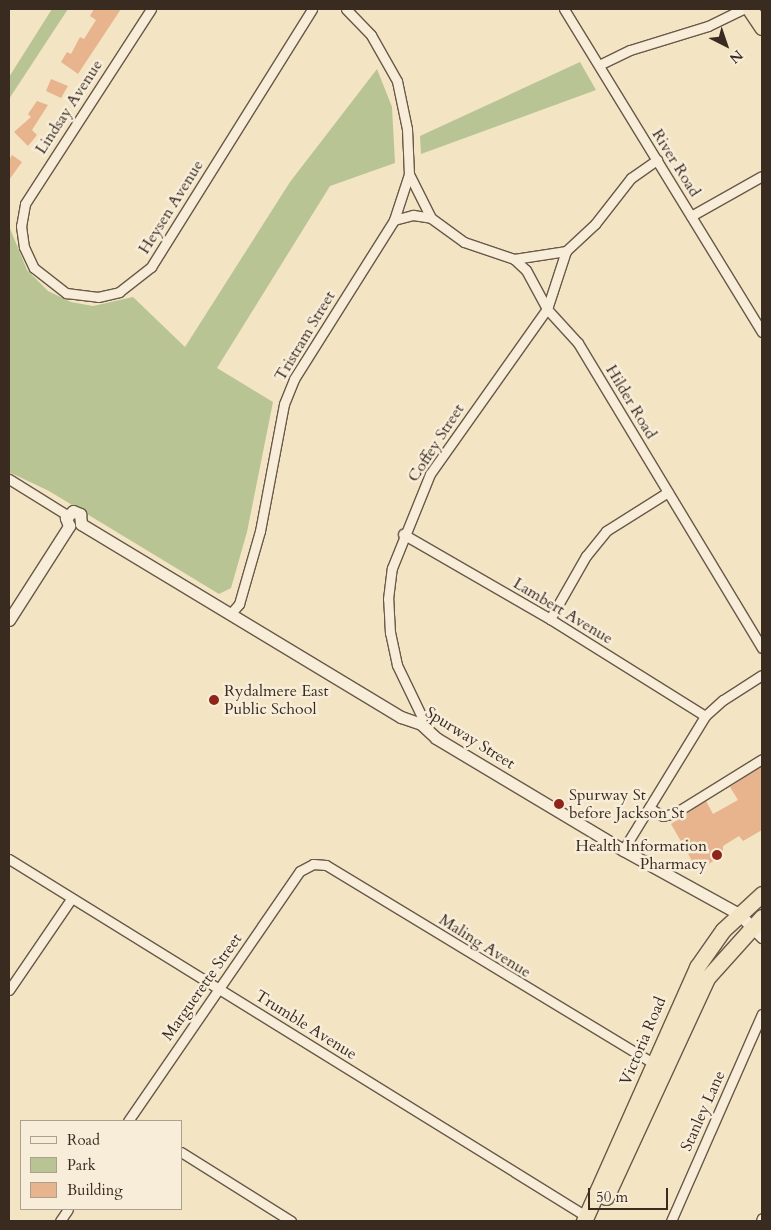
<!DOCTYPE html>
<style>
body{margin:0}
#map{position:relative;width:771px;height:1230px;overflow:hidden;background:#f3e4c4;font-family:Cardo,serif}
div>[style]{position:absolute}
.green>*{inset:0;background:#b9c495}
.building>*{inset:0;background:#e7b48d}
.roads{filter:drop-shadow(1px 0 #685949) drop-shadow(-1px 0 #685949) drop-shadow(0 1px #685949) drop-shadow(0 -1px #685949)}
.minor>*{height:9px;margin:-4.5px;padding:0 4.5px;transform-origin:4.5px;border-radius:4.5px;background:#f7edd9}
.tertiary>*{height:11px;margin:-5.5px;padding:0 5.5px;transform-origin:5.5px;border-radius:5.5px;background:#f7edd9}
.trunk>*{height:15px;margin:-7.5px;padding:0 7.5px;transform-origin:7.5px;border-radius:7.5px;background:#f3e4c4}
.dots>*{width:14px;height:14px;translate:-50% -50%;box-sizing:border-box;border:2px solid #f7edd9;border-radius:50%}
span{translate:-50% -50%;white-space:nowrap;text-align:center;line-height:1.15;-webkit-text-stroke:5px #f7edd9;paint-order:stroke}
.street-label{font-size:16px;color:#392b20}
.poi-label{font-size:16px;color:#392b20}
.left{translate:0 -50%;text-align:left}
.right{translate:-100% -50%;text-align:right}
.frame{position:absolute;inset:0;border:10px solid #392b20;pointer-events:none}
.legend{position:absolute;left:20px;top:1120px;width:162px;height:90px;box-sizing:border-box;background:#f7edd9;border:1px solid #ab9f8f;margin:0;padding:6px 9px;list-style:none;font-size:15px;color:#392b20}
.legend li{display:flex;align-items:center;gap:10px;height:25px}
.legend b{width:25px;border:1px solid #ab9f8f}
.north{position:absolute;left:701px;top:20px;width:50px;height:50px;-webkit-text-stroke:4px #f7edd9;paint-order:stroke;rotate:139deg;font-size:14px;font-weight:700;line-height:20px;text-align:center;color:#392b20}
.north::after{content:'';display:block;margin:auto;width:18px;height:22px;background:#392b20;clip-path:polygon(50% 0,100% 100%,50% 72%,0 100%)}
.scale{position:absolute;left:588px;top:1188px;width:80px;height:22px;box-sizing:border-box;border:2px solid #392b20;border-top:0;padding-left:6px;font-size:15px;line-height:18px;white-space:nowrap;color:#392b20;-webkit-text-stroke:4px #f7edd9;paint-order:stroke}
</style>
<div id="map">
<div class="green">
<div style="clip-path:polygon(52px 9px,68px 9px,9px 99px,9px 77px)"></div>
<div style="clip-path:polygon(580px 62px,596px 90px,421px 154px,420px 136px)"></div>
<div style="clip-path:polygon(377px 69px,392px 107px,395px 163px,330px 186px,217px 368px,273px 402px,247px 532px,231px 588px,219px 594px,49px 491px,9px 472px,9px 226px,27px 270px,48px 291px,71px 302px,93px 306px,133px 297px,185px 347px,290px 182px)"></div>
</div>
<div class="building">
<div style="clip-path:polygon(94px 9px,121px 9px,78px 74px,61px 62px,67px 52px,71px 54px,80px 37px,84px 39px,96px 20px,90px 16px)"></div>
<div style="clip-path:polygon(51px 79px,68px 86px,61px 98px,46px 91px)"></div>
<div style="clip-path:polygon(37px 101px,48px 105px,32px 130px,37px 135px,28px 146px,14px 132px,31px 117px,28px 114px)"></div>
<div style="clip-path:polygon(12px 155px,22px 162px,9px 180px,9px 160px)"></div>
<div style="clip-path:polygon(762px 766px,762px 830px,743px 841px,739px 836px,723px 846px,723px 855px,704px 867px,695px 866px,671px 824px,706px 801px,713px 814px,738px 800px,730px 787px)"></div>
</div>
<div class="roads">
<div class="minor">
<div style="left:151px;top:9px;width:232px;rotate:122.9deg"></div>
<div style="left:25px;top:204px;width:22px;rotate:100deg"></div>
<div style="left:21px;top:226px;width:21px;rotate:82deg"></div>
<div style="left:24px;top:247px;width:23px;rotate:65deg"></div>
<div style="left:34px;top:268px;width:41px;rotate:38deg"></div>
<div style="left:66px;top:293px;width:32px;rotate:7deg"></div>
<div style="left:98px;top:297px;width:22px;rotate:-13deg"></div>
<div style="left:119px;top:292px;width:41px;rotate:-38deg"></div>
<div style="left:151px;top:267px;width:304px;rotate:-58deg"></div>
<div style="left:346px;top:9px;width:36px;rotate:46deg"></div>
<div style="left:371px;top:35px;width:53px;rotate:60.5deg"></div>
<div style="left:397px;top:81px;width:49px;rotate:78.2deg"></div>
<div style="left:407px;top:129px;width:45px;rotate:87.5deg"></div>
<div style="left:409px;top:174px;width:49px;rotate:63.4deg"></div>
<div style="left:564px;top:9px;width:379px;rotate:58.5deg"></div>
<div style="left:599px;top:65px;width:34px;rotate:-26deg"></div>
<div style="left:630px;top:50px;width:82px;rotate:-17.1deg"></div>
<div style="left:708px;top:26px;width:39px;rotate:-26deg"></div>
<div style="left:691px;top:216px;width:81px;rotate:-29.4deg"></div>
<div style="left:394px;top:220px;width:20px;rotate:-15deg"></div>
<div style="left:413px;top:215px;width:18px;rotate:9deg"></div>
<div style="left:431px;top:218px;width:41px;rotate:36deg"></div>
<div style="left:464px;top:242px;width:53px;rotate:18.8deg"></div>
<div style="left:514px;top:259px;width:16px;rotate:43deg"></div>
<div style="left:526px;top:270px;width:44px;rotate:61.7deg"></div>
<div style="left:547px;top:309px;width:46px;rotate:47.6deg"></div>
<div style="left:578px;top:343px;width:356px;rotate:58.9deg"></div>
<div style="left:514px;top:259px;width:53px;rotate:-8.7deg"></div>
<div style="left:566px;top:251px;width:40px;rotate:-43deg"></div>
<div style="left:595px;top:224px;width:58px;rotate:-52deg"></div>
<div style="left:631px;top:178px;width:32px;rotate:-35deg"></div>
<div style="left:9px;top:479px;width:68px;rotate:31.8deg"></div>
<div style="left:403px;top:534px;width:170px;rotate:30deg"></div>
<div style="left:550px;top:619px;width:183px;rotate:32deg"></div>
<div style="left:232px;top:612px;width:11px;rotate:-49deg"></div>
<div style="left:239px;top:604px;width:76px;rotate:-74deg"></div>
<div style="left:260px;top:531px;width:129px;rotate:-79.3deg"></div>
<div style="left:284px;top:404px;width:27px;rotate:-68deg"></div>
<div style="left:294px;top:379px;width:188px;rotate:-57.8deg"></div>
<div style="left:394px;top:220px;width:48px;rotate:-71.9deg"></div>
<div style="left:550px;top:619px;width:73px;rotate:-60.3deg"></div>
<div style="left:586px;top:556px;width:32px;rotate:-51deg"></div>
<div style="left:606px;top:531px;width:73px;rotate:-32.2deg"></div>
<div style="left:421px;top:724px;width:7px;rotate:-82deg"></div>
<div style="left:422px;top:717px;width:58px;rotate:-115.7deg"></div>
<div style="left:397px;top:665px;width:33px;rotate:-102deg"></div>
<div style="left:390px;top:633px;width:34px;rotate:-93deg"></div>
<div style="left:388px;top:599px;width:31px;rotate:-83deg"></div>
<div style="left:392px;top:568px;width:101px;rotate:-68deg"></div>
<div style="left:430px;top:474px;width:202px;rotate:-54.7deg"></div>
<div style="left:547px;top:309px;width:61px;rotate:-71.9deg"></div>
<div style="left:649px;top:808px;width:16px;rotate:30deg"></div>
<div style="left:663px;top:816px;width:12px;rotate:-14deg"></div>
<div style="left:675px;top:813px;width:102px;rotate:-31.8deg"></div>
<div style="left:623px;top:850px;width:157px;rotate:-58.5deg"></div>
<div style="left:705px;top:716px;width:24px;rotate:-42deg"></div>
<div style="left:723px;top:700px;width:46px;rotate:-32.7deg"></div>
<div style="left:9px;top:859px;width:679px;rotate:31.75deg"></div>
<div style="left:9px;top:990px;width:110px;rotate:-55.7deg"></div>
<div style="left:128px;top:1121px;width:303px;rotate:-55.5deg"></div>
<div style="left:300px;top:871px;width:15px;rotate:-28deg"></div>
<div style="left:313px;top:864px;width:13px;rotate:4deg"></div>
<div style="left:326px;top:865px;width:382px;rotate:31.2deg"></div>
<div style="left:181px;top:1152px;width:130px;rotate:32.1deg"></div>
<div style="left:60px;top:1221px;width:14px;rotate:-56deg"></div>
<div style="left:671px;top:1221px;width:226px;rotate:-66.3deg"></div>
<div style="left:761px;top:1221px;width:3px;rotate:-72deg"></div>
</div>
<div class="tertiary">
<div style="left:81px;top:524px;width:374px;rotate:31.1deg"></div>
<div style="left:401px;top:717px;width:21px;rotate:19deg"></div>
<div style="left:421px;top:724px;width:21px;rotate:43deg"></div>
<div style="left:436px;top:738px;width:218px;rotate:30.9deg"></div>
<div style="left:623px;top:850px;width:132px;rotate:28.9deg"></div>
<div style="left:739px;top:914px;width:33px;rotate:45deg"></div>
<div style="left:69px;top:526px;width:9px;rotate:-111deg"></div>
<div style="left:66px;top:518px;width:10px;rotate:-45deg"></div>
<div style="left:73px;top:511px;width:8px;rotate:23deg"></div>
<div style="left:80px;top:514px;width:10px;rotate:84deg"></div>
<div style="left:9px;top:620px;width:112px;rotate:-57.4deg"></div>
</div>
<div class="trunk">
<div style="left:750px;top:9px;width:22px;rotate:56deg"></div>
<div style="left:606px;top:1197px;width:241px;rotate:-65.2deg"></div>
<div style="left:707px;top:978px;width:82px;rotate:-48deg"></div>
<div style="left:584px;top:1221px;width:278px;rotate:-66deg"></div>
<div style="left:697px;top:967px;width:45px;rotate:-54.9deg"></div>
<div style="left:723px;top:930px;width:53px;rotate:-42.7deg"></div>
</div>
</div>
<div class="dots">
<div style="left:214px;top:700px;background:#8f2418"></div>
<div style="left:559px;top:804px;background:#8f2418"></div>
<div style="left:717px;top:855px;background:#8f2418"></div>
</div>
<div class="street-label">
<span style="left:69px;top:107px;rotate:-57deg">Lindsay Avenue</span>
<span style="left:676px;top:163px;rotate:58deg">River Road</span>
<span style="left:171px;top:207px;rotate:-58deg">Heysen Avenue</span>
<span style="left:305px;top:336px;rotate:-59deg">Tristram Street</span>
<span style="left:631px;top:402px;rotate:59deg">Hilder Road</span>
<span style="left:436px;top:443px;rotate:-57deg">Coffey Street</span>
<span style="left:563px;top:611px;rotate:31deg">Lambert Avenue</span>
<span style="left:470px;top:738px;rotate:32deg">Spurway Street</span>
<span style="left:485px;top:946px;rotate:32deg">Maling Avenue</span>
<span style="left:202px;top:987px;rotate:-55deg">Marguerette Street</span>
<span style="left:306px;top:1025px;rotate:32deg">Trumble Avenue</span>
<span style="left:643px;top:1041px;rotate:-67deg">Victoria Road</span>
<span style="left:703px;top:1111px;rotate:-66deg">Stanley Lane</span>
</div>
<div class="poi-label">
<span class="left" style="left:224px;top:700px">Rydalmere East<br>Public School</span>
<span class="left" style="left:569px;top:804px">Spurway St<br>before Jackson St</span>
<span class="right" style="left:707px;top:855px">Health Information<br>Pharmacy</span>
</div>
<div class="frame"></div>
<ul class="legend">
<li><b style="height:6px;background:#f7edd9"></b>Road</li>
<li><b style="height:14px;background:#b9c495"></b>Park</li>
<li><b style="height:14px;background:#e7b48d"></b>Building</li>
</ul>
<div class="north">N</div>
<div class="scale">50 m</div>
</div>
